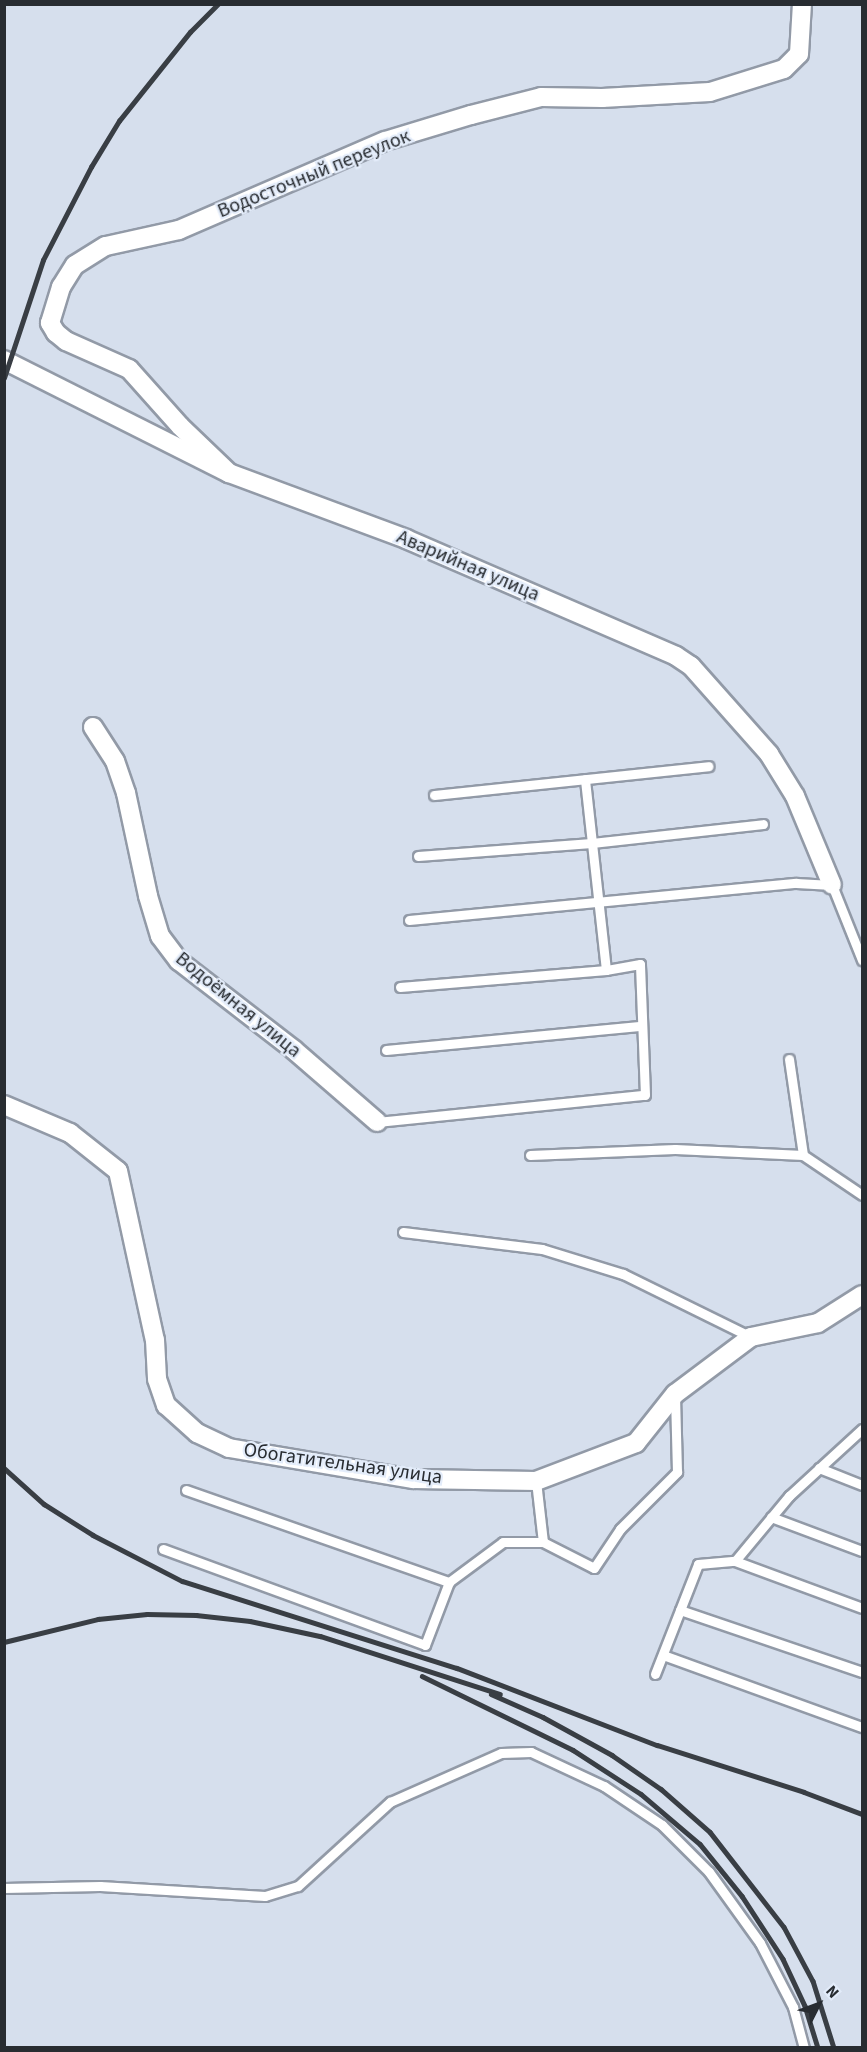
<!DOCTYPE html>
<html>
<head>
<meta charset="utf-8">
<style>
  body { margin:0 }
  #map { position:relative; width:867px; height:2052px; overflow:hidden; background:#d6dfed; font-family:"Source Sans 3",sans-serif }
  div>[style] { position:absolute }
  .roads { filter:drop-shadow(2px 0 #929aa7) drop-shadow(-2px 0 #929aa7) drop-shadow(0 2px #929aa7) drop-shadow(0 -2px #929aa7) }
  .service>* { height:9px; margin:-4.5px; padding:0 4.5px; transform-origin:4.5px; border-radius:4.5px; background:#fff }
  .minor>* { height:18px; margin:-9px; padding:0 9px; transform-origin:9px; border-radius:9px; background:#fff }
  .rail>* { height:4.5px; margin:-2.25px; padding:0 2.25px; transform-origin:2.25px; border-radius:2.25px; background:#393e44 }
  span { translate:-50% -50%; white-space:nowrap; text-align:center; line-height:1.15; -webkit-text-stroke:4.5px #e3ecfa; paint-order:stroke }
  .street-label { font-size:20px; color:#282c31 }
  .frame { position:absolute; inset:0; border:6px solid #282c31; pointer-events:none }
  .north { position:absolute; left:789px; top:1974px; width:60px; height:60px; -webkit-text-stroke:4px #e3ecfa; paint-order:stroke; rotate:48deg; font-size:16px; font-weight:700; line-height:24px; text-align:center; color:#282c31 }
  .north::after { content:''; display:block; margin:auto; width:21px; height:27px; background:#282c31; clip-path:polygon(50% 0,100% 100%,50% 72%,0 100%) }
</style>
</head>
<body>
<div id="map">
  <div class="roads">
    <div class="service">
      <div style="left:434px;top:795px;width:276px;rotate:-6deg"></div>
      <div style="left:418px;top:856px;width:174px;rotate:-4.3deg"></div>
      <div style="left:592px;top:843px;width:172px;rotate:-6.3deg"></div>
      <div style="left:409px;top:920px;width:389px;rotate:-5.5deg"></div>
      <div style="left:796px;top:883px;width:36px;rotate:3deg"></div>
      <div style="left:832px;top:885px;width:81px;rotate:68.2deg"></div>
      <div style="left:400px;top:987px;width:207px;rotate:-4.7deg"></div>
      <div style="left:386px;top:1050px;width:257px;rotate:-5.4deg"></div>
      <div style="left:789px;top:1059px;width:97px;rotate:81.7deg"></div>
      <div style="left:377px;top:1122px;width:269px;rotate:-5.8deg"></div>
      <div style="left:645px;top:1095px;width:131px;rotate:-92.2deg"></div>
      <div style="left:640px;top:964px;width:35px;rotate:170deg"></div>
      <div style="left:606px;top:970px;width:192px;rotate:-96.3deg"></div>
      <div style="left:530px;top:1155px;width:145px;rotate:-2.4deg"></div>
      <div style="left:675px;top:1149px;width:128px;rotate:2.7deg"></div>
      <div style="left:803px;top:1155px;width:71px;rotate:34.1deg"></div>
      <div style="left:403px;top:1232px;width:140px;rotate:7deg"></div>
      <div style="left:542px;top:1249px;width:85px;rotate:17.2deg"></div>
      <div style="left:623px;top:1274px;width:143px;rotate:26.2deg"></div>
      <div style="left:819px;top:1468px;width:46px;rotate:21.6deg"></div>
      <div style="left:536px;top:1481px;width:61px;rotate:83.5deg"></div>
      <div style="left:186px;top:1490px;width:279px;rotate:19.3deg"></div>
      <div style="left:449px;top:1582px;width:67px;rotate:-36.5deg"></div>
      <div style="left:503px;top:1542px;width:40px"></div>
      <div style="left:543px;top:1542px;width:57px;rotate:27deg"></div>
      <div style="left:594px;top:1568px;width:47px;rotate:-56.3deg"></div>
      <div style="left:620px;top:1529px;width:81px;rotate:-45deg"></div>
      <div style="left:677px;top:1472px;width:76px;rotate:-91.5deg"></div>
      <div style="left:771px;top:1517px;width:97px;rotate:20.5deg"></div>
      <div style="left:163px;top:1549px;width:279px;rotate:20.1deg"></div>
      <div style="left:425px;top:1645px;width:67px;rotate:-69.1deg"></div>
      <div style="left:735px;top:1561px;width:135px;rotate:20.3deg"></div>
      <div style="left:680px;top:1610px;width:192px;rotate:18.8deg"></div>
      <div style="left:663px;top:1655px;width:212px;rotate:19.9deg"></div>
      <div style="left:655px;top:1674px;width:118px;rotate:-68.6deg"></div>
      <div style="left:698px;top:1564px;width:37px;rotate:-5deg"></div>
      <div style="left:735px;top:1561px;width:85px;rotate:-50.3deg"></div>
      <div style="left:789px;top:1496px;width:99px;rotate:-42.5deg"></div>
      <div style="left:4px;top:1888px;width:96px;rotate:-1.2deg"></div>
      <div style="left:100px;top:1886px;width:165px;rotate:3.5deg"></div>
      <div style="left:265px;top:1896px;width:34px;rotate:-17deg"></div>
      <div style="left:298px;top:1886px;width:125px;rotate:-42.4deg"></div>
      <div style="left:390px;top:1802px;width:121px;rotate:-23.8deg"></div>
      <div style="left:501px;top:1753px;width:30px;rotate:-2deg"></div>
      <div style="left:531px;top:1752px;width:81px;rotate:25deg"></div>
      <div style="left:604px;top:1786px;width:70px;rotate:33.9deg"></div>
      <div style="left:662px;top:1825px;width:66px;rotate:45deg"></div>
      <div style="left:709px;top:1872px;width:87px;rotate:54.3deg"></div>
      <div style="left:760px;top:1943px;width:72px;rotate:62.7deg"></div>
      <div style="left:793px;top:2007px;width:42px;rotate:75deg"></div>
    </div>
    <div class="minor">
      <div style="left:4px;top:360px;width:252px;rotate:26.7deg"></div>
      <div style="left:229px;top:473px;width:189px;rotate:20.4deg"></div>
      <div style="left:406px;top:539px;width:294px;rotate:23.4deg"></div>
      <div style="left:676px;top:656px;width:18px;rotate:34deg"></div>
      <div style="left:691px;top:666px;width:118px;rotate:48.4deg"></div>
      <div style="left:769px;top:754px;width:49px;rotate:58.2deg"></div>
      <div style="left:795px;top:796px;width:96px;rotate:67.4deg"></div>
      <div style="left:229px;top:473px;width:68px;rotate:-136.2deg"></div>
      <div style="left:180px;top:426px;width:76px;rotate:-131.8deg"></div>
      <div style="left:129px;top:369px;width:69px;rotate:-156deg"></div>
      <div style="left:66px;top:341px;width:13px;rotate:-141deg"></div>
      <div style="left:56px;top:333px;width:12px;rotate:-121deg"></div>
      <div style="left:50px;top:323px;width:38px;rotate:-73deg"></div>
      <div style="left:61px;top:287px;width:26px;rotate:-58deg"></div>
      <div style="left:75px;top:265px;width:36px;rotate:-32deg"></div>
      <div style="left:106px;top:246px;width:75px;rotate:-12.4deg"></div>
      <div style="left:179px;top:230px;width:224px;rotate:-23.4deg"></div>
      <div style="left:385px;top:141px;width:90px;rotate:-16.8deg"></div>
      <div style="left:471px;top:115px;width:72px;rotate:-14.4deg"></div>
      <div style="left:541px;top:97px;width:61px;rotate:0.9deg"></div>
      <div style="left:602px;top:98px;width:108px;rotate:-3.2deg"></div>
      <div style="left:710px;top:92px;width:77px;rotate:-17.3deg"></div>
      <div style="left:784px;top:69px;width:21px;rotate:-45deg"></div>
      <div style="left:799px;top:54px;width:50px;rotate:-86.6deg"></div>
      <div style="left:93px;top:727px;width:40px;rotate:57.1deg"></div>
      <div style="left:115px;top:761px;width:34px;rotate:71deg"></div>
      <div style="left:126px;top:793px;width:105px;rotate:77.9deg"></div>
      <div style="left:148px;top:896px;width:42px;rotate:73.3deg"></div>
      <div style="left:160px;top:936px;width:31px;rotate:53deg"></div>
      <div style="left:179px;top:961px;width:145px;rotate:37.7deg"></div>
      <div style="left:294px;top:1050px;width:110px;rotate:40.9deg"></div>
      <div style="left:4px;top:1105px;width:72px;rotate:23deg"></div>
      <div style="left:70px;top:1133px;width:61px;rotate:38.4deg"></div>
      <div style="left:118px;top:1171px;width:173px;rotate:77.7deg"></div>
      <div style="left:155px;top:1340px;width:39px;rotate:87deg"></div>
      <div style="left:157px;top:1379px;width:28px;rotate:71deg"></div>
      <div style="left:166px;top:1405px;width:42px;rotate:42.1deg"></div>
      <div style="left:197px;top:1433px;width:35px;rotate:25deg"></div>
      <div style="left:229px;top:1448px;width:187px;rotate:9.6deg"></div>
      <div style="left:413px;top:1479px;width:123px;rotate:0.9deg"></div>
      <div style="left:536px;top:1481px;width:107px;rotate:-20.8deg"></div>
      <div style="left:636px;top:1443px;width:63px;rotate:-51.5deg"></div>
      <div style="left:675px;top:1394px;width:95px;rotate:-36.9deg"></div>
      <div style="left:751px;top:1337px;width:68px;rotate:-11.8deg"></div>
      <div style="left:818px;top:1323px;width:52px;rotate:-32.5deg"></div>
    </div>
  </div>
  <div class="rail">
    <div style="left:4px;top:378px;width:124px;rotate:-71.7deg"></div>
    <div style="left:43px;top:260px;width:105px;rotate:-62.7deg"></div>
    <div style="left:91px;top:167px;width:54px;rotate:-58.7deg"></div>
    <div style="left:119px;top:121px;width:114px;rotate:-51.4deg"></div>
    <div style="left:190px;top:32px;width:40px;rotate:-45deg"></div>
    <div style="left:4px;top:1468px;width:54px;rotate:42deg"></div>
    <div style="left:44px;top:1504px;width:58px;rotate:32.3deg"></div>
    <div style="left:93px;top:1535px;width:100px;rotate:27.3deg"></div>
    <div style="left:182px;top:1581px;width:288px;rotate:17.6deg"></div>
    <div style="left:457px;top:1668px;width:214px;rotate:21.1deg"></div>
    <div style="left:657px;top:1745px;width:154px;rotate:17.7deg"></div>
    <div style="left:804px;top:1792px;width:62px;rotate:20.8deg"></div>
    <div style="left:4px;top:1642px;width:97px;rotate:-13.7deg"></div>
    <div style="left:98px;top:1619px;width:49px;rotate:-5.8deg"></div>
    <div style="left:147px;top:1614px;width:49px;rotate:1.2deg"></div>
    <div style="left:196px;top:1615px;width:54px;rotate:6.3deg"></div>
    <div style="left:250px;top:1621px;width:72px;rotate:12.1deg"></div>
    <div style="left:320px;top:1636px;width:189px;rotate:17.9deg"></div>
    <div style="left:422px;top:1676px;width:168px;rotate:26.1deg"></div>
    <div style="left:573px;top:1750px;width:81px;rotate:32.9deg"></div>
    <div style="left:641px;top:1794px;width:77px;rotate:40.3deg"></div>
    <div style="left:700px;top:1844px;width:67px;rotate:51.1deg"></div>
    <div style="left:742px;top:1896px;width:75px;rotate:56.9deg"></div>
    <div style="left:783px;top:1959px;width:52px;rotate:64.9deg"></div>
    <div style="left:805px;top:2006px;width:44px;rotate:72.8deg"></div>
    <div style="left:491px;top:1694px;width:57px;rotate:23.9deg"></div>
    <div style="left:543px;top:1717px;width:79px;rotate:28.8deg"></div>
    <div style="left:612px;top:1755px;width:60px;rotate:34.8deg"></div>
    <div style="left:661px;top:1789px;width:65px;rotate:41.3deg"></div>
    <div style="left:710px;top:1832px;width:120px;rotate:52.1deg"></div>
    <div style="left:784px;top:1927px;width:61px;rotate:61.8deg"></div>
    <div style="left:813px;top:1981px;width:70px;rotate:72.6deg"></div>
  </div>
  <div class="street-label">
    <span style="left:314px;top:174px;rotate:-22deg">Водосточный переулок</span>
    <span style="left:468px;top:566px;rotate:23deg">Аварийная улица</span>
    <span style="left:238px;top:1005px;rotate:39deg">Водоёмная улица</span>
    <span style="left:343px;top:1464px;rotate:8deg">Обогатительная улица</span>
  </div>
  <div class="frame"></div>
  <div class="north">N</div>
</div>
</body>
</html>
